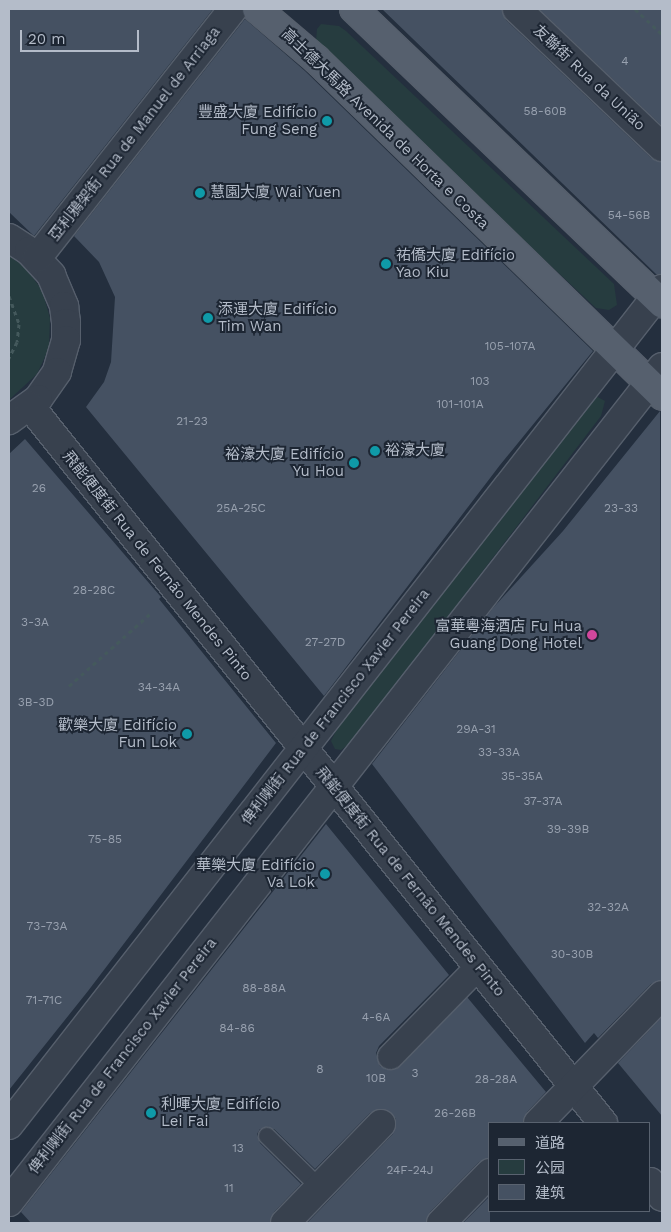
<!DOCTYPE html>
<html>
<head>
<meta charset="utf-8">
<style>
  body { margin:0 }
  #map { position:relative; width:671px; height:1232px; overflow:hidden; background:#242f3e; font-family:"Work Sans","Noto Sans SC",sans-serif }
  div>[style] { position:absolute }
  .green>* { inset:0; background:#263c3f }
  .building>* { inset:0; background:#455162 }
  .path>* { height:3px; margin-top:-1.5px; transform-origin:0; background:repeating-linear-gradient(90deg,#44595c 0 4px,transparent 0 8px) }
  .roads { filter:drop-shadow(1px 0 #565f6c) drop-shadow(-1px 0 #565f6c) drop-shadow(0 1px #565f6c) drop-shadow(0 -1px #565f6c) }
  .service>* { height:16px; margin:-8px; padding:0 8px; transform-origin:8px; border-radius:8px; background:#38414e }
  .pedestrian>* { height:25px; margin:-12.5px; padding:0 12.5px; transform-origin:12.5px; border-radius:12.5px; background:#38414e }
  .minor>* { height:28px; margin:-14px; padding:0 14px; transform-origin:14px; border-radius:14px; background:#38414e }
  .tertiary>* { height:28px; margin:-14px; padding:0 14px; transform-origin:14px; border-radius:14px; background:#38414e }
  .primary>* { height:28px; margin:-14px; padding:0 14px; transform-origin:14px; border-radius:14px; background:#56606e }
  .dots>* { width:14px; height:14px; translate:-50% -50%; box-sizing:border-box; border:2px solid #1d2633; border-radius:50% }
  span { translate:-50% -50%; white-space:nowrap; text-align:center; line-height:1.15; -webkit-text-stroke:4px #1d2633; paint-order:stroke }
  .number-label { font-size:12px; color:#98a1af }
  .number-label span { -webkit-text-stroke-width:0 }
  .street-label { font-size:15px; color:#b4bcc9 }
  .poi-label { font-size:15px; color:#b4bcc9 }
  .right { translate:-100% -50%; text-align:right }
  .left { translate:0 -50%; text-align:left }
  .frame { position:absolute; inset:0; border:10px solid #b4bcc9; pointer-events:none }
  .legend { position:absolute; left:488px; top:1122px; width:162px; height:90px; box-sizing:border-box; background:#1d2633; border:1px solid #59626f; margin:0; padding:6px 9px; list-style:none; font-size:15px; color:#b4bcc9 }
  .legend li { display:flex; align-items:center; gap:10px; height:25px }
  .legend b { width:25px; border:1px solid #59626f }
  .scale { position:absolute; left:20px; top:30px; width:119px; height:22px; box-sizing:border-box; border:2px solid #b4bcc9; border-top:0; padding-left:6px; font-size:15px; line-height:18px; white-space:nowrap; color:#b4bcc9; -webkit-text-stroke:4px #1d2633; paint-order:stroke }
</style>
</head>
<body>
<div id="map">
  <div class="green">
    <div style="clip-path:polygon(321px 24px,339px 26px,346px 31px,614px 284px,617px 305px,609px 310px,596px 308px,324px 54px,316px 41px,317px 29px)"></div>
    <div style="clip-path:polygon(9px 256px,24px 266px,42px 290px,50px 318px,49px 348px,37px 374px,9px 400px)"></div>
    <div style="clip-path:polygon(594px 395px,605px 401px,601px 416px,353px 741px,341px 750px,335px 749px,331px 741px,337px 729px,580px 409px)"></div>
  </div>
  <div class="building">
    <div style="clip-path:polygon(9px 9px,213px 9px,34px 236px,9px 212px)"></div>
    <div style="clip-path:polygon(382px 9px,502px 9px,506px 20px,651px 158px,662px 162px,662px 274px,656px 274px)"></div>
    <div style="clip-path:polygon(539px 9px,662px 9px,662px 126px)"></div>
    <div style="clip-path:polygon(245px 19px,305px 71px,593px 351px,500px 465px,324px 696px,86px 407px,104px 382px,111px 362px,115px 297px,99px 262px,74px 236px)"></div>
    <div style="clip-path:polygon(660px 411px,662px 980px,651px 984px,598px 1038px,594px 1033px,585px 1043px,372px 764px,493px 608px,563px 531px)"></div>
    <div style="clip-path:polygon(25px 439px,161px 597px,159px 599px,276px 743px,88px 991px,9px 1090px,9px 454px)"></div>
    <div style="clip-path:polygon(326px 824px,449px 975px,379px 1046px,376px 1053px,380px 1066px,387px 1070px,400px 1066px,467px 997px,546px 1092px,527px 1112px,523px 1123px,490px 1123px,490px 1158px,479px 1162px,430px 1212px,426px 1223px,307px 1223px,393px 1134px,396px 1119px,384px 1109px,370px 1113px,315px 1169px,274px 1129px,260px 1129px,257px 1134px,260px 1143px,301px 1184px,274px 1212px,270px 1223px,31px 1223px,21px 1212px)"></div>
    <div style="clip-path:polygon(662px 1017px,662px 1116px,618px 1063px)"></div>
    <div style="clip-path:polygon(490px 1196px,490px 1223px,463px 1223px)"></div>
  </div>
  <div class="path">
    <div style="left:635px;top:9px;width:37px;rotate:43deg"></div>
    <div style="left:9px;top:296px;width:30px;rotate:70deg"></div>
    <div style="left:19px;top:324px;width:18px;rotate:96deg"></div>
    <div style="left:17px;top:342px;width:18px;rotate:117deg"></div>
    <div style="left:69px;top:686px;width:110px;rotate:-41.7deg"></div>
  </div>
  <div class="roads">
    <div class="service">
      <div style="left:267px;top:1136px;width:74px;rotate:44.5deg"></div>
    </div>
    <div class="pedestrian">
      <div style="left:390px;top:1056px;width:126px;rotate:-45.6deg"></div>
    </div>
    <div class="minor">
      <div style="left:517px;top:9px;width:200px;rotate:43.6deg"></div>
      <div style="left:9px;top:238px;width:24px;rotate:33deg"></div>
      <div style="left:29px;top:251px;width:33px;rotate:47deg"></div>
      <div style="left:51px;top:275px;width:34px;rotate:67deg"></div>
      <div style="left:64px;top:306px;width:17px;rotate:83deg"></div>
      <div style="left:66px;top:323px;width:17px;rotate:90deg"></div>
      <div style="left:66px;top:340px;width:33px;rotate:106deg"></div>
      <div style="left:57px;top:372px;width:33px;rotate:125deg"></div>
      <div style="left:38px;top:399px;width:36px;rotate:144deg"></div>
      <div style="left:37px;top:258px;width:317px;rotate:-51.8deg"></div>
      <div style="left:30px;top:406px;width:918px;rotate:51.37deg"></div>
      <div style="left:538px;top:1123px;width:178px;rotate:-45.9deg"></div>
      <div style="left:650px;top:1182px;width:19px;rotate:51deg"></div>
      <div style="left:285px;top:1223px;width:138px;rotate:-45.9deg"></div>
      <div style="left:441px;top:1223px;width:70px;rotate:-45.6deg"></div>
    </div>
    <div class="tertiary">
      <div style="left:9px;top:1125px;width:1061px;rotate:-52.01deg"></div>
      <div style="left:9px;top:1202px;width:1060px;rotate:-51.97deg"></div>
    </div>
    <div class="primary">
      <div style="left:257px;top:9px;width:77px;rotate:40.3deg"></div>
      <div style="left:316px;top:59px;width:483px;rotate:44.2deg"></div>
      <div style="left:354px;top:9px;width:426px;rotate:43.7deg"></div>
    </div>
  </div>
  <div class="dots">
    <div style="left:327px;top:121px;background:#0f9aa8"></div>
    <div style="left:200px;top:193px;background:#0f9aa8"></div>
    <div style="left:386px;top:264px;background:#0f9aa8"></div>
    <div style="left:208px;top:318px;background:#0f9aa8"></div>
    <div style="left:375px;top:451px;background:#0f9aa8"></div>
    <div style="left:354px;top:463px;background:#0f9aa8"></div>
    <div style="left:592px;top:635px;background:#d1479c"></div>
    <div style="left:187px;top:734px;background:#0f9aa8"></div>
    <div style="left:325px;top:874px;background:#0f9aa8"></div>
    <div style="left:151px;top:1113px;background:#0f9aa8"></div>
  </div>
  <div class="number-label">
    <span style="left:625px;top:62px">4</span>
    <span style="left:545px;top:112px">58-60B</span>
    <span style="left:629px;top:216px">54-56B</span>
    <span style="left:510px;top:347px">105-107A</span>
    <span style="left:480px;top:382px">103</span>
    <span style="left:460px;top:405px">101-101A</span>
    <span style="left:192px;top:422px">21-23</span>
    <span style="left:39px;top:489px">26</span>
    <span style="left:241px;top:509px">25A-25C</span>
    <span style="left:621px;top:509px">23-33</span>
    <span style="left:94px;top:591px">28-28C</span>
    <span style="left:35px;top:623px">3-3A</span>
    <span style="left:325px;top:643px">27-27D</span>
    <span style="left:159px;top:688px">34-34A</span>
    <span style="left:36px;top:703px">3B-3D</span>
    <span style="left:476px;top:730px">29A-31</span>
    <span style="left:499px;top:753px">33-33A</span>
    <span style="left:522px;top:777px">35-35A</span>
    <span style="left:543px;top:802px">37-37A</span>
    <span style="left:568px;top:830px">39-39B</span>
    <span style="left:105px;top:840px">75-85</span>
    <span style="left:608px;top:908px">32-32A</span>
    <span style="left:47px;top:927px">73-73A</span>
    <span style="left:572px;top:955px">30-30B</span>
    <span style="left:264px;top:989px">88-88A</span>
    <span style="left:44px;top:1001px">71-71C</span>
    <span style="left:376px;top:1018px">4-6A</span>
    <span style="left:237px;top:1029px">84-86</span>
    <span style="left:320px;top:1070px">8</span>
    <span style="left:415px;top:1074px">3</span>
    <span style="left:376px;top:1079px">10B</span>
    <span style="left:496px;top:1080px">28-28A</span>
    <span style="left:455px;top:1114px">26-26B</span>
    <span style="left:238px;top:1149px">13</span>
    <span style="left:410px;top:1171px">24F-24J</span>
    <span style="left:229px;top:1189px">11</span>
  </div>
  <div class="street-label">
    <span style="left:589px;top:78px;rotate:43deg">友聯街 Rua da União</span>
    <span style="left:385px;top:129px;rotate:44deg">高士德大馬路 Avenida de Horta e Costa</span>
    <span style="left:135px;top:134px;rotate:-52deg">亞利鴉架街 Rua de Manuel de Arriaga</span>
    <span style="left:157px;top:566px;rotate:51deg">飛能便度街 Rua de Fernão Mendes Pinto</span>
    <span style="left:336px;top:707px;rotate:-52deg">俾利喇街 Rua de Francisco Xavier Pereira</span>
    <span style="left:410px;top:882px;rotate:51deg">飛能便度街 Rua de Fernão Mendes Pinto</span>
    <span style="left:123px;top:1056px;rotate:-52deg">俾利喇街 Rua de Francisco Xavier Pereira</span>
  </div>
  <div class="poi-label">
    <span class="right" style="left:317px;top:121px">豐盛大廈 Edifício<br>Fung Seng</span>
    <span class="left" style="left:210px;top:193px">慧園大廈 Wai Yuen</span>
    <span class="left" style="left:396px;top:264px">祐僑大廈 Edifício<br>Yao Kiu</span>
    <span class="left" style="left:218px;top:318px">添運大廈 Edifício<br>Tim Wan</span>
    <span class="left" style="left:385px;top:451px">裕濠大廈</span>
    <span class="right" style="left:344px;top:463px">裕濠大廈 Edifício<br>Yu Hou</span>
    <span class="right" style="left:582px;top:635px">富華粵海酒店 Fu Hua<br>Guang Dong Hotel</span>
    <span class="right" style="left:177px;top:734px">歡樂大廈 Edifício<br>Fun Lok</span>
    <span class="right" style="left:315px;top:874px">華樂大廈 Edifício<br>Va Lok</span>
    <span class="left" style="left:161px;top:1113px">利暉大廈 Edifício<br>Lei Fai</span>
  </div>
  <div class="frame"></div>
  <ul class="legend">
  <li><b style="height:6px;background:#56606e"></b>道路</li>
  <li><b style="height:14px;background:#263c3f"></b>公园</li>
  <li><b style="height:14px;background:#455162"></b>建筑</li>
  </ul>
  <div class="scale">20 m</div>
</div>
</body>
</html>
